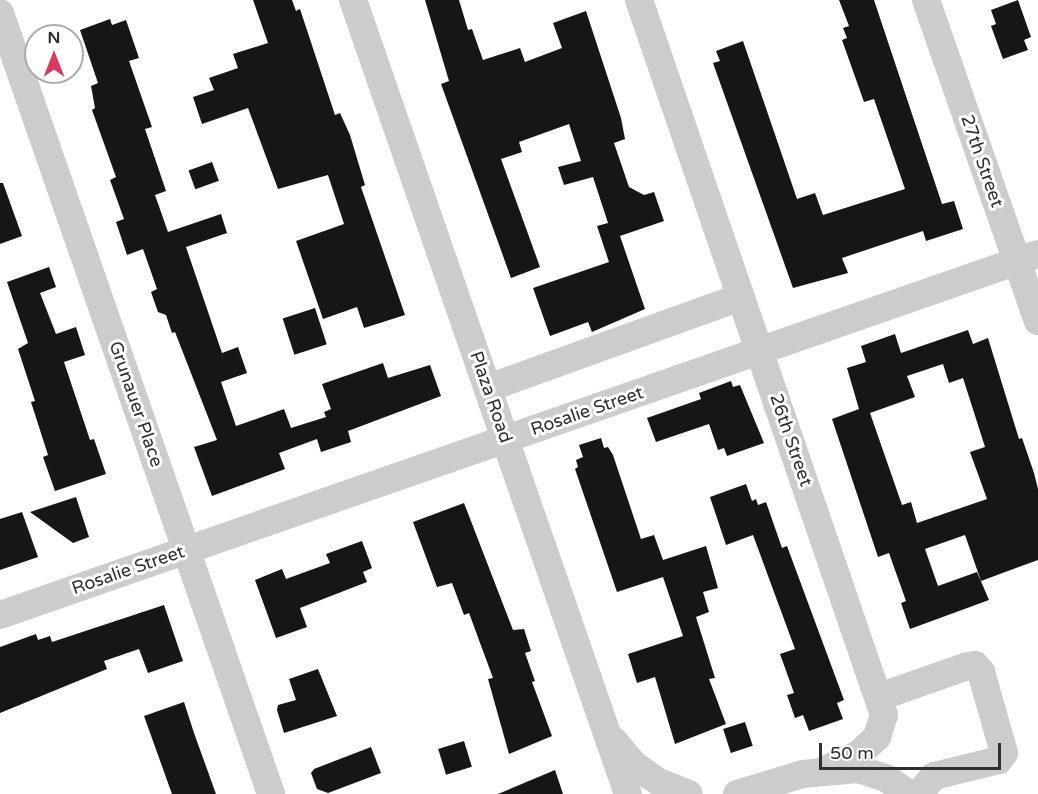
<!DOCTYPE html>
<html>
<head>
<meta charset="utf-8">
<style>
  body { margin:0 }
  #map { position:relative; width:1038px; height:794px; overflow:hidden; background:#fff; font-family:"Varela Round",sans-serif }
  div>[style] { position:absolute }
  .building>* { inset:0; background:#161616; transform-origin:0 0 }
  .minor>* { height:28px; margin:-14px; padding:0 14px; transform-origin:14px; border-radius:14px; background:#ccc }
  span { translate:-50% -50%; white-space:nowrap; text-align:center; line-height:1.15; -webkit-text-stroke:6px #fff; paint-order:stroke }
  .street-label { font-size:18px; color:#2f2f2f }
  .north { position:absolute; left:24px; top:24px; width:60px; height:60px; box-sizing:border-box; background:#fff; border:2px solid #acacac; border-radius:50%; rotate:0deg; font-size:16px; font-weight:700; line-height:24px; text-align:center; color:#2f2f2f }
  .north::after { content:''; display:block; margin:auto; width:21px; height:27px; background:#df385d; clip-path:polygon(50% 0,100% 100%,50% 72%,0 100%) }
  .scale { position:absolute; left:819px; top:743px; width:182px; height:27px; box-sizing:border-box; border:3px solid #2f2f2f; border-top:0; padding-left:8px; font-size:18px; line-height:21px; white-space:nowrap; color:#2f2f2f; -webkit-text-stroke:4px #fff; paint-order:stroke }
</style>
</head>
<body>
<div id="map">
  <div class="building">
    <div style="clip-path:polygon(253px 0,292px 0,296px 11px,300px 9px,335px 115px,340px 113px,350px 135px,365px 185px,361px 187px,405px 315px,364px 328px,357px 307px,323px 319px,296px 241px,344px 224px,328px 175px,278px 189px,248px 108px,202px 124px,193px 97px,214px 90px,209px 78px,238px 68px,233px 54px,268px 43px)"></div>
    <div style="clip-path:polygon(425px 0,459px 0,468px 30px,472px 29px,483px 60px,520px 48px,525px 62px,562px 48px,553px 23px,586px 11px,621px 118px,625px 139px,614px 143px,629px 187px,644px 195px,654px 192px,664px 221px,620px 236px,645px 309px,592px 332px,588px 322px,550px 336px,533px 288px,609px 262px,597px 226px,608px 223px,593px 177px,564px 185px,558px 167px,581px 161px,569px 124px,519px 142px,522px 152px,501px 159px,540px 267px,511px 278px,441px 84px,449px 81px)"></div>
    <div style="clip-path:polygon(839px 0,874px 0,942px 204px,954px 201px,963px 229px,926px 241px,923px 231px,842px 258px,848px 273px,793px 288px,713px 63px,720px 61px,716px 51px,743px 41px,797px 199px,815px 193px,823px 215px,905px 189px,874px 99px,864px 102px,842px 40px,847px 38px,843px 28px,849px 26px)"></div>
    <div style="clip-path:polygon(1018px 0,1031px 37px,1024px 40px,1028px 50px,1003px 59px,991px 26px,996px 24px,991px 10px)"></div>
    <div style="clip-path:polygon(110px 19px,112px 25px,126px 20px,139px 58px,129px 61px,152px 127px,145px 129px,166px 191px,155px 195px,168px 232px,221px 214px,227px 233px,186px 247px,222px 353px,238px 347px,247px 373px,221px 382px,236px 426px,284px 409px,291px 428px,326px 417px,324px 412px,331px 409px,322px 384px,383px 363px,388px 378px,430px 365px,441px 396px,348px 431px,351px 442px,321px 452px,317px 439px,279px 453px,285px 469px,212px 496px,194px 447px,217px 440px,175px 332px,172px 333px,166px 315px,158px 312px,151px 292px,157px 289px,143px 249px,127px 255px,116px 222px,124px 219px,110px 180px,116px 177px,92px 110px,95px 108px,91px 86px,98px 83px,80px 30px)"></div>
    <div style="left:212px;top:162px;width:20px;height:25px;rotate:70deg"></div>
    <div style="clip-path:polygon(0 183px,3px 183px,22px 236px,0 244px)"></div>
    <div style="clip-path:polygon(49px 267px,56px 287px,40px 293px,56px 334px,76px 327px,85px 355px,64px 362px,90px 440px,94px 439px,106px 474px,55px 491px,43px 457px,48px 455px,31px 402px,35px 401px,18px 349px,28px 343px,7px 282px)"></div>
    <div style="left:315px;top:308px;width:38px;height:34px;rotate:72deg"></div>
    <div style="clip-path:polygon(evenodd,968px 330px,973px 344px,988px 338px,1019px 439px,1022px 438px,1034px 473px,1038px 489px,1038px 560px,981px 581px,965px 535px,925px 549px,938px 586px,977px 572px,989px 600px,910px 629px,901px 603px,906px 601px,889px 553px,878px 557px,832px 419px,859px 409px,847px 368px,866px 362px,861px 346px,895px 334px,901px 353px,968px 330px,943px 364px,949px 383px,963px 378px,985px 447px,970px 452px,987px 499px,917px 523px,911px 502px,902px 505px,870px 413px,915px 397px,907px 376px,943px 364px)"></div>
    <div style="clip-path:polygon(731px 381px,733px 387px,740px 385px,764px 443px,727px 456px,724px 448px,718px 450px,709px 424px,656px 442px,647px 418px,701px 399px,699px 393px)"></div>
    <div style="clip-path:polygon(601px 438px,604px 448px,608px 447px,613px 455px,641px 539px,654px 535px,663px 560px,706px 546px,718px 588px,703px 592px,709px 612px,696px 617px,715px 678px,709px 679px,726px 724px,675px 744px,655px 677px,637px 683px,628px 654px,683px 636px,663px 577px,617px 592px,575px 469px,578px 467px,576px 460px,583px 457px,579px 445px)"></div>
    <div style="clip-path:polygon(746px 484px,752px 501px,756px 499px,758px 505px,766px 502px,782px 548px,787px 546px,844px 700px,837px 703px,843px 719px,809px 731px,803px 715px,795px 718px,787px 695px,794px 693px,780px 654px,795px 649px,753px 535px,726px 545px,710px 497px)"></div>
    <div style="clip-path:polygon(76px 497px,89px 537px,73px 543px,30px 512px)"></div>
    <div style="clip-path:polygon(464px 503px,513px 630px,524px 629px,531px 651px,525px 653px,535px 681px,532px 682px,552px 736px,509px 754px,488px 679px,493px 678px,469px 613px,464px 615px,452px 583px,437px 587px,413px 522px)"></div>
    <div style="clip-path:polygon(22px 512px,38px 557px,0 570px,0 519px)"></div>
    <div style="clip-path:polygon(362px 541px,372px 568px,363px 572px,367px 582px,300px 608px,307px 627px,276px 638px,255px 580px,282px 569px,286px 579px,330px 563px,326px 554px)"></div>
    <div style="clip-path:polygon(164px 605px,183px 661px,148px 673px,139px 649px,104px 661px,107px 669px,0 713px,0 647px,36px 634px,38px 640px,50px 636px,52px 642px)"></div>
    <div style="clip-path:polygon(318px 669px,337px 716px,284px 733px,277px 710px,278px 705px,296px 700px,289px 679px)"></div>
    <div style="clip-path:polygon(184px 702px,194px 733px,216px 794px,172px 794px,144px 716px)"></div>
    <div style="left:745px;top:722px;width:25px;height:23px;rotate:72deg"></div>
    <div style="left:464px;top:741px;width:27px;height:27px;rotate:73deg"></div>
    <div style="clip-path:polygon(371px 747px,381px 773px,328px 793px,317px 789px,311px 773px,314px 769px)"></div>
    <div style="clip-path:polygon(555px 770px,563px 794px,498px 794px)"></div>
  </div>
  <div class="minor">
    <div style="left:353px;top:0;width:840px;rotate:70.9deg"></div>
    <div style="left:639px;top:0;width:756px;rotate:71.09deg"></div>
    <div style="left:884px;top:715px;width:23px;rotate:108deg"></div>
    <div style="left:877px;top:737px;width:25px;rotate:137deg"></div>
    <div style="left:859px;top:754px;width:38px;rotate:155deg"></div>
    <div style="left:926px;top:0;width:340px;rotate:70.8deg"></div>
    <div style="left:0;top:13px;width:827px;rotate:70.86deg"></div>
    <div style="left:488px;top:388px;width:269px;rotate:-19.8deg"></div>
    <div style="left:0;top:615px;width:1099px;rotate:-19.18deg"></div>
    <div style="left:879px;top:697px;width:94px;rotate:-19.2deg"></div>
    <div style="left:968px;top:666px;width:7px;rotate:-8deg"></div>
    <div style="left:975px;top:665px;width:9px;rotate:49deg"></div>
    <div style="left:981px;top:672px;width:84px;rotate:74.1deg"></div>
    <div style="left:1004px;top:753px;width:9px;rotate:126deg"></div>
    <div style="left:999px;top:760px;width:67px;rotate:166.2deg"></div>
    <div style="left:934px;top:776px;width:23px;rotate:130deg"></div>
    <div style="left:614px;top:741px;width:30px;rotate:50deg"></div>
    <div style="left:633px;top:764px;width:32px;rotate:35deg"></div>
    <div style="left:659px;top:782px;width:32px;rotate:22deg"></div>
    <div style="left:737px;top:794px;width:69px;rotate:-16.9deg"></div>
    <div style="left:803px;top:774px;width:55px;rotate:-5.2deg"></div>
    <div style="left:858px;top:769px;width:29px;rotate:18deg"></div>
    <div style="left:886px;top:778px;width:28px;rotate:35deg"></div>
  </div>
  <div class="street-label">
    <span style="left:982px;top:161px;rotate:71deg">27th Street</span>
    <span style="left:491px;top:397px;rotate:71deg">Plaza Road</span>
    <span style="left:136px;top:404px;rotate:71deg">Grunauer Place</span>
    <span style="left:587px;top:411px;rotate:-19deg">Rosalie Street</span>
    <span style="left:791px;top:440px;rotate:71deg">26th Street</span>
    <span style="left:128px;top:570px;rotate:-19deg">Rosalie Street</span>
  </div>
  <div class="north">N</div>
  <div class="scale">50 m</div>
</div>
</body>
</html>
